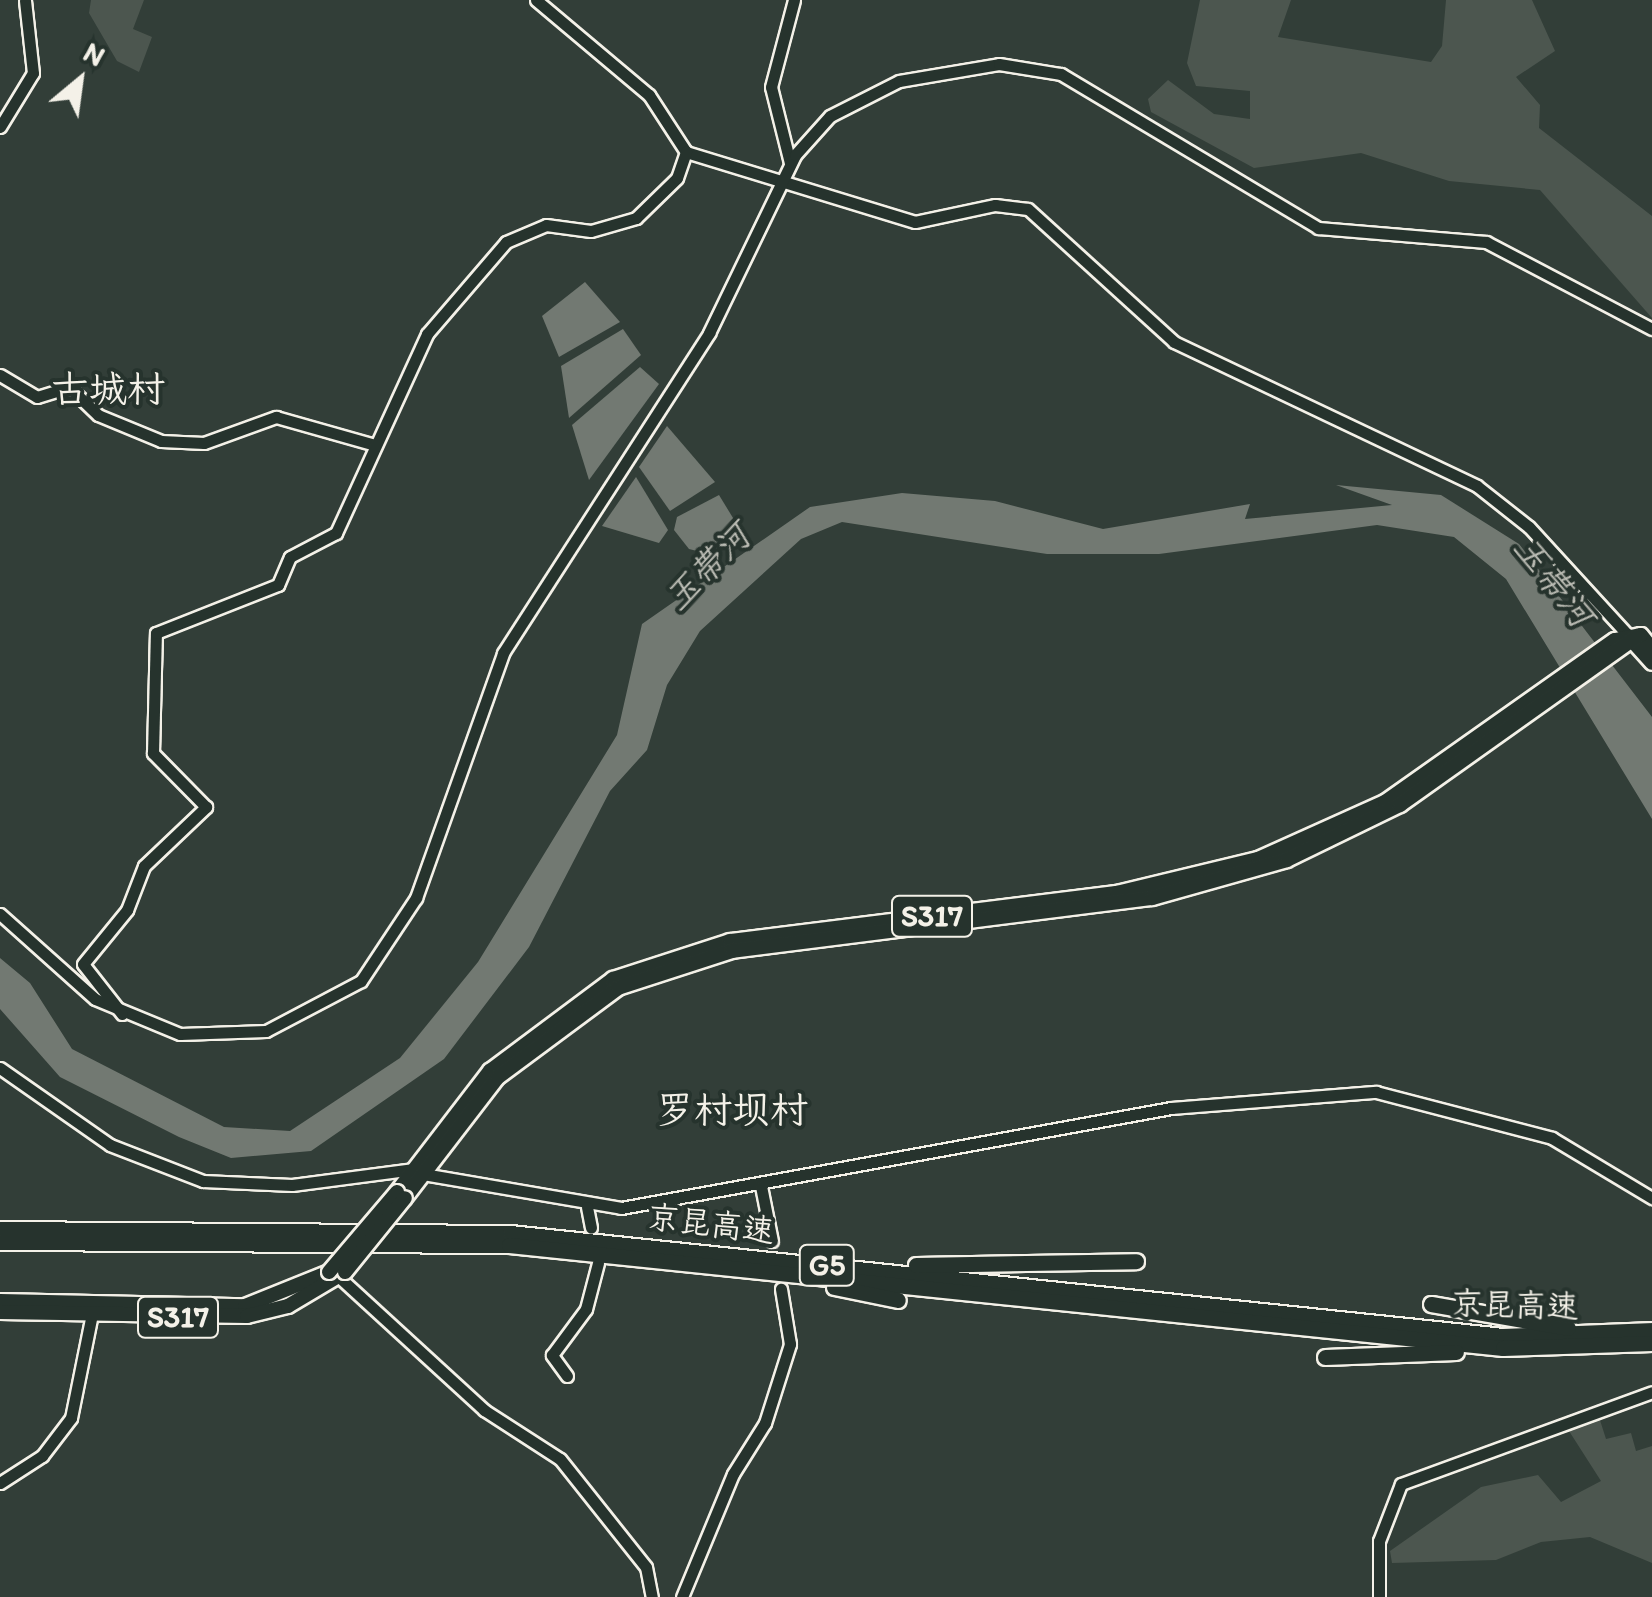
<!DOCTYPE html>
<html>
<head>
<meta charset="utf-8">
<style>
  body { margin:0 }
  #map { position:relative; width:1652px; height:1597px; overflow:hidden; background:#323e38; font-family:Itim,"LXGW WenKai TC",sans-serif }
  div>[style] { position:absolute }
  .green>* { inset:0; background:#4c564f }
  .water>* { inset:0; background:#727972 }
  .roads { filter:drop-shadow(2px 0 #f4f1e8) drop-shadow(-2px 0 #f4f1e8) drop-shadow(0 2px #f4f1e8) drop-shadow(0 -2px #f4f1e8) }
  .minor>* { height:11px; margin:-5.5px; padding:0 5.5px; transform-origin:5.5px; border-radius:5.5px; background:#26332d }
  .major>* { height:14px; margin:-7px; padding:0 7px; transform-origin:7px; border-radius:7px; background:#26332d }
  .highway>* { height:15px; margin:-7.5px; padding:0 7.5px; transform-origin:7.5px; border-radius:7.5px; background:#26332d }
  .bridges { filter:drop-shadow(2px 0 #f4f1e8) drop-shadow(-2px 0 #f4f1e8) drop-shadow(0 2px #f4f1e8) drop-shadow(0 -2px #f4f1e8) }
  .major-bridge>* { height:14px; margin:-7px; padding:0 7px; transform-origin:7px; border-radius:7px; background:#26332d }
  span { translate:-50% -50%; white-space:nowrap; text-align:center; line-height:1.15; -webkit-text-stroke:8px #26332d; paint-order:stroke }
  .shield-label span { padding:2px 8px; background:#26332d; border:2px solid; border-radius:8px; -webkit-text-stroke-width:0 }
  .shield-label { font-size:30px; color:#f4f1e8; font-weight:700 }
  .street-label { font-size:32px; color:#f4f1e8 }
  .water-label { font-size:35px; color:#babbb3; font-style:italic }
  .quarter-label { font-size:38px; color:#f4f1e8 }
  .north { position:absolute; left:30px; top:30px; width:100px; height:100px; -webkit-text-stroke:8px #26332d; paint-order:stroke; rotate:29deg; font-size:28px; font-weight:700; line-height:40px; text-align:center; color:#f4f1e8 }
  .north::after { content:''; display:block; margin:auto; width:35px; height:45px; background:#f4f1e8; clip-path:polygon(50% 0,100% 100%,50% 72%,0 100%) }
</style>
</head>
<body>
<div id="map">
  <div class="green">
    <div style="clip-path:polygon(91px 0,144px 0,133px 29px,152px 37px,139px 72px,117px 61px,89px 13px)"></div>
    <div style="clip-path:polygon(1200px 0,1291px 0,1278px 37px,1431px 62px,1442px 46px,1446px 0,1532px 0,1555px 51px,1516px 77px,1540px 105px,1539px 128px,1652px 216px,1652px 318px,1540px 190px,1449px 181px,1361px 153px,1254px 168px,1151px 112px,1148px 99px,1168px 80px,1214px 114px,1250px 119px,1250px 91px,1196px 86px,1187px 63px)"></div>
    <div style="clip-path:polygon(1599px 1417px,1606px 1439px,1631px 1433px,1636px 1451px,1652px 1446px,1652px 1563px,1590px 1537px,1541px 1542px,1496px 1560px,1392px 1563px,1390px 1551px,1481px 1487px,1538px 1475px,1561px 1502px,1601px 1481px,1569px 1431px)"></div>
  </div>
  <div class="water">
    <div style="clip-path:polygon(585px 282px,620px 322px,559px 357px,542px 316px)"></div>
    <div style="clip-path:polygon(623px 329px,641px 355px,569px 418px,561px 366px)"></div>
    <div style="clip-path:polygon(640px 367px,659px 384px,589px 480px,572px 425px)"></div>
    <div style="clip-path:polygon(667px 426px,715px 482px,670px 511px,639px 467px)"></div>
    <div style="clip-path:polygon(636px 477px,668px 530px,659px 543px,602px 526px)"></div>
    <div style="clip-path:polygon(1336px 485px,1441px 495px,1519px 544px,1652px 717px,1652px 819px,1506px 579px,1454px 537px,1377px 525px,1159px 554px,1047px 554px,842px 522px,801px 539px,700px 631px,667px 685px,647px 750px,610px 791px,529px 947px,444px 1059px,311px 1151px,231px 1158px,179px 1137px,60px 1077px,0 1009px,0 958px,30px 983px,72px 1049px,224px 1127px,290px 1131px,400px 1058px,478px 962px,617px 735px,642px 624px,810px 507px,902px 493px,995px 501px,1103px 529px,1250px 504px,1245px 519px,1392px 505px)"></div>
    <div style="clip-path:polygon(719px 495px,744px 536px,709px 554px,689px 549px,674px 530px,677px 517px)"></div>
  </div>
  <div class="roads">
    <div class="minor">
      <div style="left:536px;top:0;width:148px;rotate:40.1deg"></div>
      <div style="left:649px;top:95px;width:68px;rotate:57deg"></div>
      <div style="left:686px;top:152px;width:239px;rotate:17deg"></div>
      <div style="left:915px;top:222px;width:82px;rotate:-12deg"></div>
      <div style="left:995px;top:205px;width:33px;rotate:7deg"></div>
      <div style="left:1028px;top:209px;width:197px;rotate:42.3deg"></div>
      <div style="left:1174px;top:342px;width:335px;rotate:25.4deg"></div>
      <div style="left:1477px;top:486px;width:66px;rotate:38.3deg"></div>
      <div style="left:1529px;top:527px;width:147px;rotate:47.5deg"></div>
      <div style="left:0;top:127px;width:63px;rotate:-58.6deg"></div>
      <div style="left:33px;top:73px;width:73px;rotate:-96.3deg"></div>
      <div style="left:790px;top:163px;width:78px;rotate:-104deg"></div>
      <div style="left:771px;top:87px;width:90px;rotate:-75.2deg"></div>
      <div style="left:0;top:375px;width:43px;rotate:30.7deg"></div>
      <div style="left:37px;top:397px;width:34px;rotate:-17deg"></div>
      <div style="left:69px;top:387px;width:40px;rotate:44deg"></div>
      <div style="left:98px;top:415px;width:68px;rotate:22.4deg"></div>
      <div style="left:161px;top:441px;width:43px;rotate:2.7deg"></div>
      <div style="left:204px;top:443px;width:77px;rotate:-19.9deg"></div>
      <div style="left:276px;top:417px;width:103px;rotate:15.8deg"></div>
      <div style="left:0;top:914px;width:127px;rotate:41.8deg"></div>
      <div style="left:95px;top:999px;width:92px;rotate:22.4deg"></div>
      <div style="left:180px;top:1034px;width:86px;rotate:-2deg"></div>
      <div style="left:266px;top:1031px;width:107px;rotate:-27.8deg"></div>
      <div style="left:361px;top:981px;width:100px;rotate:-56.5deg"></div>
      <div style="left:416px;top:898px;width:260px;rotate:-70.4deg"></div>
      <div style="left:503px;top:653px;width:381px;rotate:-57.2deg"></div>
      <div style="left:709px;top:333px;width:198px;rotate:-64.2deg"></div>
      <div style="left:795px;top:155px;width:52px;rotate:-48.1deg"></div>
      <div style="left:830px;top:116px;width:77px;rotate:-26.9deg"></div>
      <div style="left:899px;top:81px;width:101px;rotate:-9.6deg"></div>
      <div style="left:999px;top:64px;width:63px;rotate:9.2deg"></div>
      <div style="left:1061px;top:74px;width:300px;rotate:30.9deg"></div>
      <div style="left:1318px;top:228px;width:169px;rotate:4.8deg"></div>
      <div style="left:1486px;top:242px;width:187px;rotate:27.7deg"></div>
      <div style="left:122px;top:1014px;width:63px;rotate:-128deg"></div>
      <div style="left:83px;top:964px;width:70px;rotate:-50.8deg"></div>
      <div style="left:127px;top:910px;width:47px;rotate:-68.9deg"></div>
      <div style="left:144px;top:866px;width:86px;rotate:-43.6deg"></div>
      <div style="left:206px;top:807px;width:76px;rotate:-134.5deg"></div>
      <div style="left:153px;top:753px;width:120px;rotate:-88.6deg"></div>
      <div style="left:156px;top:633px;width:131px;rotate:-21.5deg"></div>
      <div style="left:278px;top:585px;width:30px;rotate:-67deg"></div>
      <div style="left:290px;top:557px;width:52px;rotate:-27.6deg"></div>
      <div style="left:336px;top:533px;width:219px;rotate:-65.4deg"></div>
      <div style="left:427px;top:334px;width:121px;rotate:-49.3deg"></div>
      <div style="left:506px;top:242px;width:43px;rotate:-23deg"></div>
      <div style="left:546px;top:225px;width:45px;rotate:7.6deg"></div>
      <div style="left:591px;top:231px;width:47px;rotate:-16.1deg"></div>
      <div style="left:636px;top:218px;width:57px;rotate:-44.3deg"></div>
      <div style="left:677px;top:178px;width:28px;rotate:-71deg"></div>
      <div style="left:0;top:1068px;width:134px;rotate:35deg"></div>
      <div style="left:110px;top:1145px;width:100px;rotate:21.2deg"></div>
      <div style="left:203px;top:1181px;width:89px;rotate:2.6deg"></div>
      <div style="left:292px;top:1185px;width:123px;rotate:-7.5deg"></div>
      <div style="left:423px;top:1174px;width:201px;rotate:9.7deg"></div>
      <div style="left:621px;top:1208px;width:559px;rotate:-10.3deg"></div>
      <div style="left:1171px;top:1108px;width:206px;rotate:-4.5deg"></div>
      <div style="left:1376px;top:1092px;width:182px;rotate:14.6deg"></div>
      <div style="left:1552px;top:1138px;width:117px;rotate:31deg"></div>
      <div style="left:761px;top:1186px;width:56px;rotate:78.7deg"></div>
      <div style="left:587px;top:1207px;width:21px;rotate:79deg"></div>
      <div style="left:339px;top:1277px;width:197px;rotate:42.5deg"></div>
      <div style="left:484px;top:1410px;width:90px;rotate:32.8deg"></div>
      <div style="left:560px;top:1459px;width:138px;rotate:51.5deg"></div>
      <div style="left:646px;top:1567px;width:31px;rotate:79deg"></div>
      <div style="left:567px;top:1376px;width:26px;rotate:-126deg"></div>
      <div style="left:552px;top:1355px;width:57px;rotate:-53.5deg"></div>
      <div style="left:586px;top:1309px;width:48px;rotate:-75.4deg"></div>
      <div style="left:0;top:1483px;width:50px;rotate:-32.7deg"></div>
      <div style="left:42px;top:1456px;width:48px;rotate:-52.7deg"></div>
      <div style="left:71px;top:1418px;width:111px;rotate:-78.6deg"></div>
      <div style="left:682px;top:1597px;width:133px;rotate:-67.5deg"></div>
      <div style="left:733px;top:1474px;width:60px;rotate:-57.9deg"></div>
      <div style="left:765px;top:1423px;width:83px;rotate:-72.4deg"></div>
      <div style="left:790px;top:1344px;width:56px;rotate:-99.3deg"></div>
      <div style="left:1379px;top:1597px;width:56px;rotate:-90deg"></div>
      <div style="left:1379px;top:1541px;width:61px;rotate:-68.9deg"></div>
      <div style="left:1401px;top:1484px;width:267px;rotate:-20.1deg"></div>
    </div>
    <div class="major">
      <div style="left:1641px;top:635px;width:18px;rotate:52deg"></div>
      <div style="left:1628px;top:636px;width:36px;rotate:48deg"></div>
      <div style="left:397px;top:1192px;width:153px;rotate:-52.5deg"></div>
      <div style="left:490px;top:1071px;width:154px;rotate:-36.8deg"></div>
      <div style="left:613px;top:979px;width:123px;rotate:-18deg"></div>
      <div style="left:730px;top:941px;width:390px;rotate:-7.1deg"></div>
      <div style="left:1117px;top:893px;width:145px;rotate:-13.6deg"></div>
      <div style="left:1258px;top:859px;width:139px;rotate:-24.2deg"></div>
      <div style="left:1385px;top:802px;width:281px;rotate:-35.2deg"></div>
      <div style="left:1615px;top:640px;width:26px;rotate:-11deg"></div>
      <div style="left:405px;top:1198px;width:151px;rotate:-52.5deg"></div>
      <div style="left:497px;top:1078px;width:151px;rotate:-36.6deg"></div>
      <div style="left:618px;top:988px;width:120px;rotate:-18deg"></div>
      <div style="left:732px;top:951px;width:423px;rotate:-7.2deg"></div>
      <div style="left:1152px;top:898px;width:140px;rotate:-15.7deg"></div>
      <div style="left:1287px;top:860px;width:126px;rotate:-26deg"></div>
      <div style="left:1400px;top:805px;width:292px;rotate:-35.4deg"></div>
      <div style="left:0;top:1301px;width:245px;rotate:1.2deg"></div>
      <div style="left:245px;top:1306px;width:91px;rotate:-22deg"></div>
      <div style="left:0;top:1312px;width:247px;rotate:0.9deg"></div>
      <div style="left:247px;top:1316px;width:42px;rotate:-13.7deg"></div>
      <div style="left:288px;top:1306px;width:66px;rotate:-30.8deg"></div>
    </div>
    <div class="highway">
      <div style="left:0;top:1229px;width:510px;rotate:0.45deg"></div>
      <div style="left:510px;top:1233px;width:999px;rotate:5.92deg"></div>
      <div style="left:1504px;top:1336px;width:148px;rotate:-2.3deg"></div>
      <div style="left:0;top:1242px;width:509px;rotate:0.34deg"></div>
      <div style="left:509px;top:1245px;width:999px;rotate:5.92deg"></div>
      <div style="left:1503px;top:1348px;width:149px;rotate:-1.9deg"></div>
      <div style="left:916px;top:1265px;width:220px;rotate:-1deg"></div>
      <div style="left:834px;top:1287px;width:65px;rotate:11.5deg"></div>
      <div style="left:1431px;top:1304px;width:139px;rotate:9.9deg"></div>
      <div style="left:1325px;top:1357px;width:131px;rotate:-2.2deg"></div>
    </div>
  </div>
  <div class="bridges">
    <div class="major-bridge">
      <div style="left:329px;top:1272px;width:105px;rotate:-49.6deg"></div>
      <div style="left:345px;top:1272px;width:95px;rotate:-51deg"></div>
    </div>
  </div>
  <div class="shield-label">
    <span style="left:932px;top:916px">S317</span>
    <span style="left:827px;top:1265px">G5</span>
    <span style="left:178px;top:1317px">S317</span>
  </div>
  <div class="street-label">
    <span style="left:711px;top:1224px;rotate:7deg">京昆高速</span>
    <span style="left:1515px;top:1305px;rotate:2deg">京昆高速</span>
  </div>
  <div class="water-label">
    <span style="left:707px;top:567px;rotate:-45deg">玉带河</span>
    <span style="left:1554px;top:581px;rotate:52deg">玉带河</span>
  </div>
  <div class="quarter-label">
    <span style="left:108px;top:390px">古城村</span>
    <span style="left:732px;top:1111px">罗村坝村</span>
  </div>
  <div class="north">N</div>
</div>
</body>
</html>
